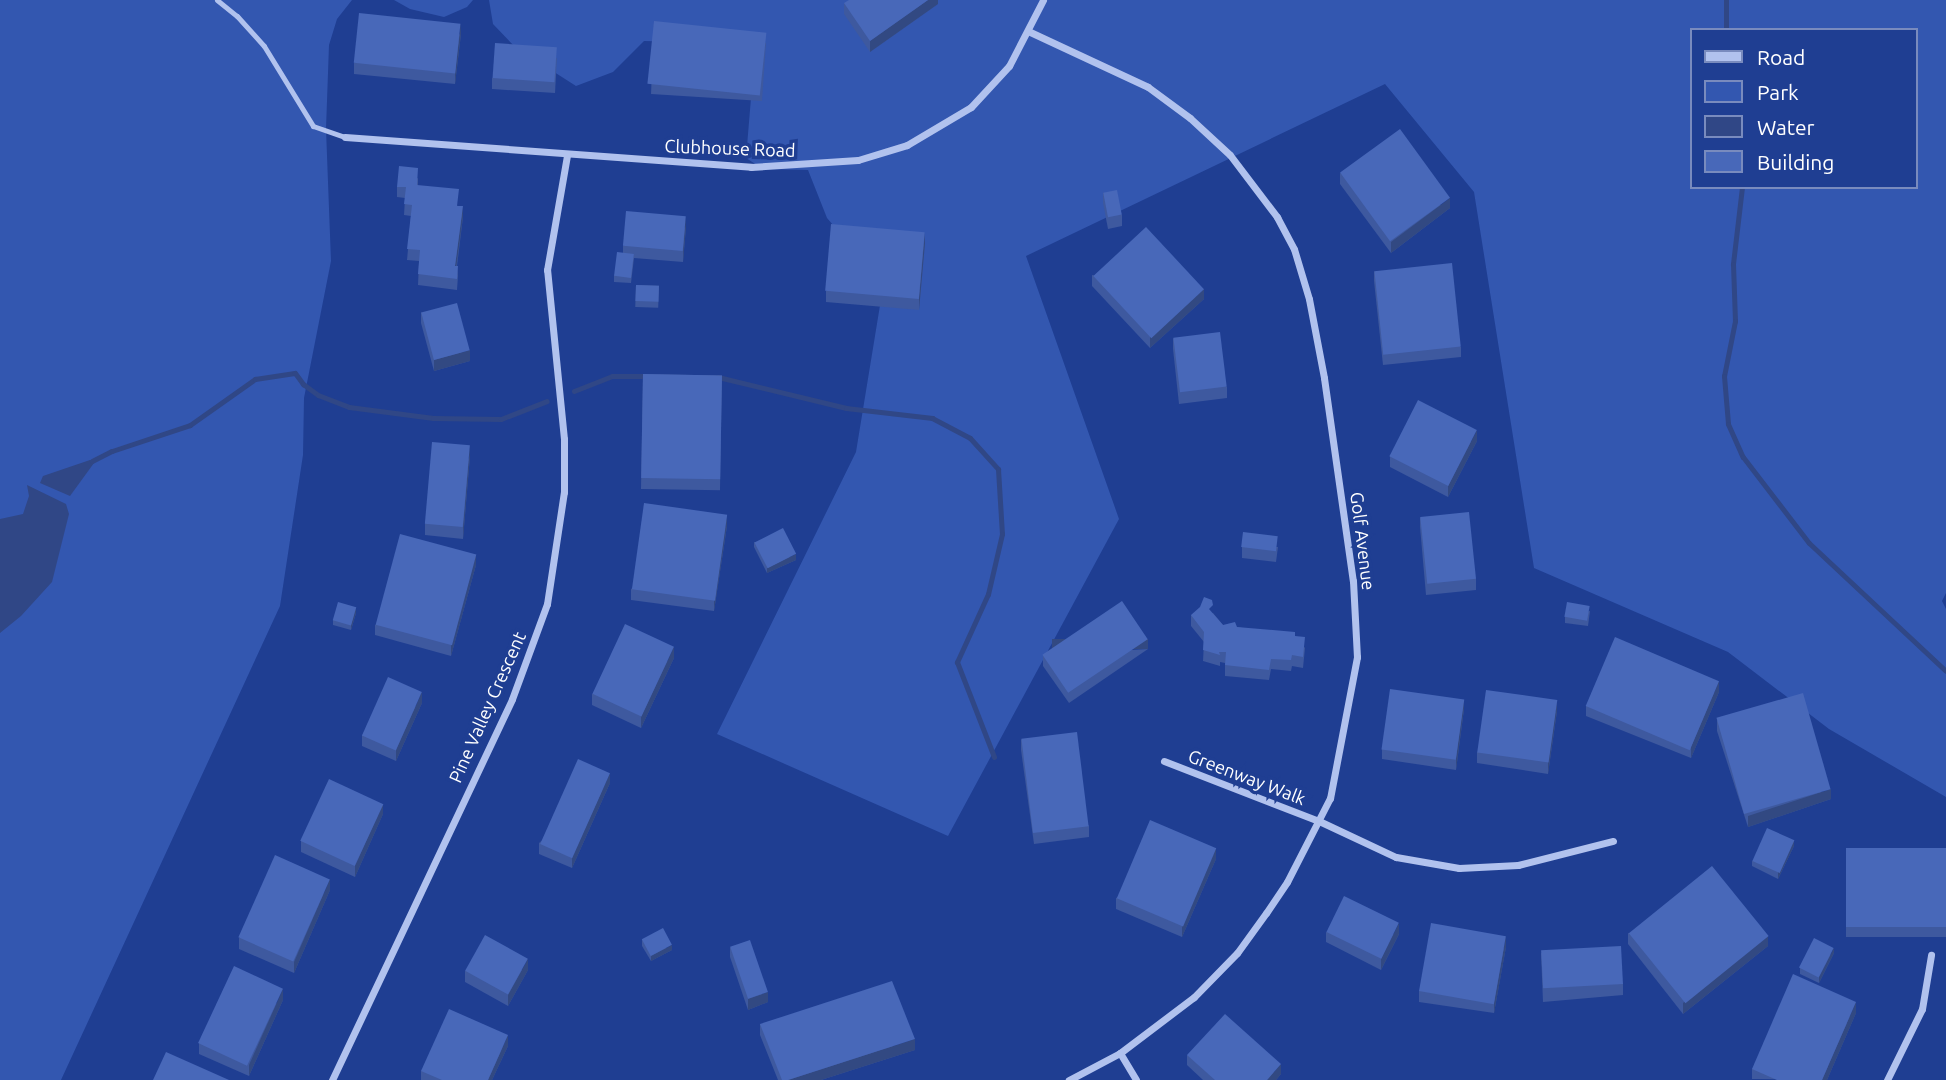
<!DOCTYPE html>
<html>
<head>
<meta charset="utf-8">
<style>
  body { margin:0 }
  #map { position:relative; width:1946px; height:1080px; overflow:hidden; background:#1f3e92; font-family:Ubuntu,sans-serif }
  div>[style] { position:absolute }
  .green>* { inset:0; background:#3357b0 }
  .water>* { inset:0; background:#304786 }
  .stream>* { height:5px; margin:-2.5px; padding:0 2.5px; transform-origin:2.5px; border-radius:2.5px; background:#304786 }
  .lane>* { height:5px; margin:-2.5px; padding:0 2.5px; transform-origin:2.5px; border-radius:2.5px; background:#b1c2ee }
  .street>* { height:7px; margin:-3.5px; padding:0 3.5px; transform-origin:3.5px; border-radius:3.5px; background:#b1c2ee }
  .wall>* { inset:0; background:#3e599f; transform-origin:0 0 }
  .shaded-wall>* { inset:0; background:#324982; transform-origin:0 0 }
  .building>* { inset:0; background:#4868b9; transform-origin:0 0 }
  span { translate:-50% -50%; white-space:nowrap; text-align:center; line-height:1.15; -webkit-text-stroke:7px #1f3e92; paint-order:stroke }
  .street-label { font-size:18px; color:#fff }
  .legend { position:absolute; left:1690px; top:28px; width:228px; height:161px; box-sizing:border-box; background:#1f3e92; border:2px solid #798bbe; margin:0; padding:9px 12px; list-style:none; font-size:21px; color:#fff }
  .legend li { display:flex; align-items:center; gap:14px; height:35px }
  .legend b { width:35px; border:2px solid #798bbe }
</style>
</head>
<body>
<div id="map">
  <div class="green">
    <div style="clip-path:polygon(0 0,352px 0,337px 19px,329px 45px,326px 129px,331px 261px,304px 398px,303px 455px,280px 606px,61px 1080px,0 1080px)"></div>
    <div style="clip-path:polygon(394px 0,473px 0,467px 7px,444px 17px,410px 9px)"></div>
    <div style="clip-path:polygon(evenodd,489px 0,1946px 0,1946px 593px,1942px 601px,1946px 609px,1946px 797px,1829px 729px,1728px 652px,1534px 568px,1474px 192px,1385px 84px,1026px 256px,1119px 519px,948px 836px,717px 734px,856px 452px,892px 232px,840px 233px,827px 218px,808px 170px,763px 169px,746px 158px,752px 86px,685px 42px,644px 41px,613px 72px,576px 86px,515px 47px,493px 24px,489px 0,1692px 30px,1916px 30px,1916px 187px,1692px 187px,1692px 30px)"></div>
  </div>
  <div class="water">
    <div style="clip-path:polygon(90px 460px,94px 463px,70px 496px,40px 483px,43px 476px)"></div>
    <div style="clip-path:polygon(27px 485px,66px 504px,69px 514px,52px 582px,21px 616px,0 633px,0 519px,23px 514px,29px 496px)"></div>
  </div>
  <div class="stream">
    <div style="left:1726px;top:0;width:30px;rotate:90deg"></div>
    <div style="left:1742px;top:187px;width:78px;rotate:96.7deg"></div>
    <div style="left:1733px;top:264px;width:57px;rotate:88deg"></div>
    <div style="left:1735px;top:321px;width:56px;rotate:101.3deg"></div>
    <div style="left:1724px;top:376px;width:48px;rotate:85.2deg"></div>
    <div style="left:1728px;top:424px;width:36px;rotate:66deg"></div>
    <div style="left:1743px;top:457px;width:108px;rotate:52.5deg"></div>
    <div style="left:1809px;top:543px;width:187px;rotate:43.1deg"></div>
    <div style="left:718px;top:377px;width:132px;rotate:13.6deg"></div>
    <div style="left:846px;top:408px;width:87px;rotate:6.6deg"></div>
    <div style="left:932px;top:418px;width:43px;rotate:27.8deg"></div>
    <div style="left:970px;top:438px;width:42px;rotate:47.9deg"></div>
    <div style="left:998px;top:469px;width:65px;rotate:86.5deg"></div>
    <div style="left:1002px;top:534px;width:62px;rotate:103.1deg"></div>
    <div style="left:988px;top:594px;width:75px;rotate:114.5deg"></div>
    <div style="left:957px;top:662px;width:102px;rotate:68.7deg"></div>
    <div style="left:574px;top:391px;width:41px;rotate:-21.5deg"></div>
    <div style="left:612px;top:376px;width:37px"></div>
    <div style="left:92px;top:461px;width:22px;rotate:-27deg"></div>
    <div style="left:112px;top:451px;width:82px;rotate:-18.4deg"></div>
    <div style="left:190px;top:425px;width:80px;rotate:-35.3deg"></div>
    <div style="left:255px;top:379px;width:40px;rotate:-8.5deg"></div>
    <div style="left:295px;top:373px;width:14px;rotate:54deg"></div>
    <div style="left:303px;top:384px;width:19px;rotate:36deg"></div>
    <div style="left:318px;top:395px;width:33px;rotate:21deg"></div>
    <div style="left:349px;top:407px;width:85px;rotate:7.5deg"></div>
    <div style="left:433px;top:418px;width:68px;rotate:0.8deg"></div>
    <div style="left:501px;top:419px;width:49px;rotate:-21.4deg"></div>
  </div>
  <div class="lane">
    <div style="left:217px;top:0;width:26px;rotate:39deg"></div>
    <div style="left:237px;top:16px;width:40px;rotate:48deg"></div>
    <div style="left:264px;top:46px;width:94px;rotate:58.5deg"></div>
    <div style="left:313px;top:126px;width:34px;rotate:19deg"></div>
  </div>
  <div class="street">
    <div style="left:1028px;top:31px;width:132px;rotate:25deg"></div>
    <div style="left:1148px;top:87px;width:52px;rotate:36.4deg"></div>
    <div style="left:1190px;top:118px;width:54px;rotate:42.8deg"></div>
    <div style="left:1230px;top:155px;width:78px;rotate:52.8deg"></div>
    <div style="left:1277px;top:217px;width:36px;rotate:62deg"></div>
    <div style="left:1294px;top:249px;width:52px;rotate:73.3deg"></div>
    <div style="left:1309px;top:299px;width:80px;rotate:79.2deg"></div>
    <div style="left:1324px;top:378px;width:205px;rotate:81.9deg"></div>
    <div style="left:1353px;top:581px;width:76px;rotate:87deg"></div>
    <div style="left:1357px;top:657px;width:144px;rotate:100.8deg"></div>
    <div style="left:1330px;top:798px;width:94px;rotate:117.1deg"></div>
    <div style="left:1287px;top:882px;width:37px;rotate:124deg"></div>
    <div style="left:1266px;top:913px;width:49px;rotate:125.9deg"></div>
    <div style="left:1237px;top:953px;width:62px;rotate:134.3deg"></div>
    <div style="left:1194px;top:997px;width:93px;rotate:142.9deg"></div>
    <div style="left:1120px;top:1053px;width:58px;rotate:152.1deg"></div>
    <div style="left:345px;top:137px;width:407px;rotate:4.2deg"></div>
    <div style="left:751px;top:167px;width:107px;rotate:-3.7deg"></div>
    <div style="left:858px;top:160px;width:51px;rotate:-17deg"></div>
    <div style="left:907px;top:145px;width:74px;rotate:-30.7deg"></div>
    <div style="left:971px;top:107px;width:56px;rotate:-47.2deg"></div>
    <div style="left:1009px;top:66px;width:74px;rotate:-62.7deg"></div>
    <div style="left:1164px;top:761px;width:166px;rotate:21.2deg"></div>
    <div style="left:1319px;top:821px;width:85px;rotate:25.1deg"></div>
    <div style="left:1396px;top:857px;width:64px;rotate:9.9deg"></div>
    <div style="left:1459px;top:868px;width:59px;rotate:-2.9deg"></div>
    <div style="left:1518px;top:865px;width:98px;rotate:-14.2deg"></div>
    <div style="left:1120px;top:1053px;width:31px;rotate:59deg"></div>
    <div style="left:332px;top:1080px;width:421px;rotate:-64.7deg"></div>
    <div style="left:512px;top:699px;width:101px;rotate:-69.8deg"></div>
    <div style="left:547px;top:604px;width:113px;rotate:-81.4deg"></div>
    <div style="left:564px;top:492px;width:53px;rotate:-90deg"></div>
    <div style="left:564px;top:439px;width:170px;rotate:-95.7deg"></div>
    <div style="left:547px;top:270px;width:117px;rotate:-80.1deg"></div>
    <div style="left:1887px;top:1080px;width:79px;rotate:-63.8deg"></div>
    <div style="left:1922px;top:1009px;width:55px;rotate:-80.5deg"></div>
  </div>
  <div class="wall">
    <div style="clip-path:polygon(938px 0,938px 4px,870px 52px,844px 14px,844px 3px)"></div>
    <div style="clip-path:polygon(654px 21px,766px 43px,762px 101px,651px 94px)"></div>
    <div style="clip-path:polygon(461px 34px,455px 84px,354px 74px,354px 63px)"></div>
    <div style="clip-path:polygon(557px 58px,555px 93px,492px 89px,492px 78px)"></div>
    <div style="clip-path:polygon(1340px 173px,1450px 208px,1391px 253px,1340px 184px)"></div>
    <div style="clip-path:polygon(418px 178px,418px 186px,458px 206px,463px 217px,457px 266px,458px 276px,457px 290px,418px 285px,419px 261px,407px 260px,411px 216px,404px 215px,405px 198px,397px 197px,397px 187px)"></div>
    <div style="clip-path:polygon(1103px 192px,1122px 215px,1122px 226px,1108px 229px,1103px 203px)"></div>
    <div style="clip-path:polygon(686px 227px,683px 262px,634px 258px,631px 283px,614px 282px,614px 276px,623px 253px,623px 246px)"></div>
    <div style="clip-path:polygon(925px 243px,919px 310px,826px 302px,826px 291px)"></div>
    <div style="clip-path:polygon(1374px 271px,1461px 347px,1461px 357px,1383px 365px,1374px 281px)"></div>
    <div style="clip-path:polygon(1092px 275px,1204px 299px,1150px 348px,1092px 286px)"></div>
    <div style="left:636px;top:285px;width:23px;height:22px;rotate:2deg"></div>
    <div style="clip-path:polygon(421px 312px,470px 361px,434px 371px,421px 323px)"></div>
    <div style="clip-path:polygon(1173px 338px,1227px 387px,1227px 398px,1179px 404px,1173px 349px)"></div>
    <div style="left:643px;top:374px;width:79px;height:115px;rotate:1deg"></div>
    <div style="clip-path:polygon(1477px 441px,1448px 497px,1390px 467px,1390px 456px)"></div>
    <div style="clip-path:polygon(470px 456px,463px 539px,425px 535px,425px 524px)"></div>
    <div style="clip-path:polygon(1420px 517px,1476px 579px,1476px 590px,1426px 595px,1420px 527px)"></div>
    <div style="clip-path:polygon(727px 526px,714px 611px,631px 600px,631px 589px)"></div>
    <div style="clip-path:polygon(754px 542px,796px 560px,767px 573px,754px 547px)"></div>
    <div style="clip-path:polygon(1242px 547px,1278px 547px,1276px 562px,1242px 558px)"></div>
    <div style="clip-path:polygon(476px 565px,451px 656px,375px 635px,375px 625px)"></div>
    <div style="clip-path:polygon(1590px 611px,1588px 626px,1565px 623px,1565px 617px)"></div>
    <div style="clip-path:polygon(356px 613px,351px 630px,333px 625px,333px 620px)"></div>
    <div style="clip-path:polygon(1213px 613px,1223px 625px,1295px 636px,1305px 648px,1303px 668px,1292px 666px,1291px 671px,1271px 669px,1269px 680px,1225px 676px,1225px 663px,1220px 662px,1220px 666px,1203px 661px,1204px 642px,1191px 626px,1191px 615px)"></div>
    <div style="clip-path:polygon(1148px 649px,1069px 703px,1043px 666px,1043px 655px)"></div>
    <div style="clip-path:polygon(674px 658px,641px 728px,592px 705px,592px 694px)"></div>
    <div style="clip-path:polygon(1719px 692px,1691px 758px,1586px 716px,1586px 706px)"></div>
    <div style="clip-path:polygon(422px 703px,396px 761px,362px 746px,362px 735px)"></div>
    <div style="clip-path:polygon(1464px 709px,1456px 770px,1382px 759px,1382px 749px)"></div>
    <div style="clip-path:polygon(1557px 711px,1548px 774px,1477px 763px,1477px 752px)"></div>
    <div style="clip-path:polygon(1717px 720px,1831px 799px,1748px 827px,1717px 731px)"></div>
    <div style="clip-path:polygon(1021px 739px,1089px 826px,1089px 837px,1034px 844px,1021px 750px)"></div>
    <div style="clip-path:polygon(610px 783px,572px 868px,539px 854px,539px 843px)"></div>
    <div style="clip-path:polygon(383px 814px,355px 877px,301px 852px,301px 841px)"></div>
    <div style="clip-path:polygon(1794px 846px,1778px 879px,1752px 866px,1752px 861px)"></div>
    <div style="left:1846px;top:848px;width:100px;height:89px"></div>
    <div style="clip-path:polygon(1216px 859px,1182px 937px,1116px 909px,1116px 898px)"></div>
    <div style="clip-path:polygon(330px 890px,294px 973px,239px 949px,239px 938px)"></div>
    <div style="clip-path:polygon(1326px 932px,1399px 934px,1381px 970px,1326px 942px)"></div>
    <div style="clip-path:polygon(1628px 933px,1768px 946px,1683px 1014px,1628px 944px)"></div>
    <div style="clip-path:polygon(642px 940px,672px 950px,651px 961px,642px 946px)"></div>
    <div style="clip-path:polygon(730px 947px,768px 1002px,748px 1010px,730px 957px)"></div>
    <div style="clip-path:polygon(1506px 947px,1494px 1013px,1419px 1002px,1419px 991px)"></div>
    <div style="clip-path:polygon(1541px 953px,1623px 984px,1623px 995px,1543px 1002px)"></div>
    <div style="clip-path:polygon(1834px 953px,1819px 983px,1800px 974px,1800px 968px)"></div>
    <div style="clip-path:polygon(528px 970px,508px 1006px,465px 982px,465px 971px)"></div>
    <div style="clip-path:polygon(283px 1000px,249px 1076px,199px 1054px,199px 1043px)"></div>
    <div style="clip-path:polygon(1856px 1013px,1827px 1080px,1752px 1079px,1752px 1069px)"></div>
    <div style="clip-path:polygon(760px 1024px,915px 1050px,821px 1080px,778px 1080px,760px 1035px)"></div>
    <div style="clip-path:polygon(508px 1046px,492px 1080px,421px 1080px,421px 1071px)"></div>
    <div style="clip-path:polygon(1187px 1055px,1281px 1074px,1276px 1080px,1203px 1080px,1187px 1065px)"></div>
  </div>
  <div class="shaded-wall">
    <div style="clip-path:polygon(928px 0,938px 0,938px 4px,870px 52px,870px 41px)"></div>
    <div style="clip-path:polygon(461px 23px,461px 34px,455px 84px,455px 73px)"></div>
    <div style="clip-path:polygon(1450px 198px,1450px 208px,1391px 253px,1391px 242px)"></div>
    <div style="clip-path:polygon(463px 206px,463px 217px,455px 276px,455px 266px)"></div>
    <div style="clip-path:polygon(686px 216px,686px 227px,683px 262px,683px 252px)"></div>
    <div style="clip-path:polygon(925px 232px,925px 243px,919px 310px,919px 299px)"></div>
    <div style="clip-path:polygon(1204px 289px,1204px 299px,1150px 348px,1150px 337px)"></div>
    <div style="clip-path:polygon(470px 350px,470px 361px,434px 371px,434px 360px)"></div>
    <div style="clip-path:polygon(1477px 430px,1477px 441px,1448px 497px,1448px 486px)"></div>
    <div style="clip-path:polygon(470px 445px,470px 456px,463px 539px,463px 528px)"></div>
    <div style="clip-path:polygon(727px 515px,727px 526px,714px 611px,714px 601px)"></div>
    <div style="clip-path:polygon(476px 554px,476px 565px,451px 656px,451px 645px)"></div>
    <div style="clip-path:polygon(796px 554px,796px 560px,767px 573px,767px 568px)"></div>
    <div style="clip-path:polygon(356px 607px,356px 613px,351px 630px,351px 625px)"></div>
    <div style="left:1148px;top:639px;width:10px;height:96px;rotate:90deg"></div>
    <div style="clip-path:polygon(674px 647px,674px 658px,641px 728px,641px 717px)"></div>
    <div style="clip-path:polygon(1719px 681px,1719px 692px,1691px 758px,1691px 747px)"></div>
    <div style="clip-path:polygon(422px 692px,422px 703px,396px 761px,396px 750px)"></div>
    <div style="clip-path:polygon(1464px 699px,1464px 709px,1456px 770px,1456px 759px)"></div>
    <div style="clip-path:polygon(1557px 700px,1557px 711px,1548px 774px,1548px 763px)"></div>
    <div style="clip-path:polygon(610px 773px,610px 783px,572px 868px,572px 857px)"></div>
    <div style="clip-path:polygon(1831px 789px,1831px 799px,1748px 827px,1748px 816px)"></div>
    <div style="clip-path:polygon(383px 804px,383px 814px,355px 877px,355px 866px)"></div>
    <div style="clip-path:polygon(1794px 840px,1794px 846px,1778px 879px,1778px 873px)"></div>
    <div style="clip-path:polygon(1216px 848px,1216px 859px,1182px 937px,1182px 927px)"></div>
    <div style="clip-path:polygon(330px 879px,330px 890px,294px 973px,294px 962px)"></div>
    <div style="clip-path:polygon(1399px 923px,1399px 934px,1381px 970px,1381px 959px)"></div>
    <div style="clip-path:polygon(1506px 936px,1506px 947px,1494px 1013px,1494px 1002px)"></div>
    <div style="clip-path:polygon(1768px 936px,1768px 946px,1683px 1014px,1683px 1003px)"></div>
    <div style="clip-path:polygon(672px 945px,672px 950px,651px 961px,651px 956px)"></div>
    <div style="clip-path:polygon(1834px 948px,1834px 953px,1819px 983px,1819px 977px)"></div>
    <div style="clip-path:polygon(528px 959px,528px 970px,508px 1006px,508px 995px)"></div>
    <div style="clip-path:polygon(283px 989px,283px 1000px,249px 1076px,249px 1065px)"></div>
    <div style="clip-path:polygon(768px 992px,768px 1002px,748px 1010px,748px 999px)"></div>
    <div style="clip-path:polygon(1856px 1002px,1856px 1013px,1827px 1080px,1822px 1080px)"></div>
    <div style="clip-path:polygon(508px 1035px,508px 1046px,492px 1080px,488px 1080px)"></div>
    <div style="clip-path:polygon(915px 1039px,915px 1050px,821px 1080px,788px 1080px)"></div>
    <div style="clip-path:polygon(1281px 1064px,1281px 1074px,1276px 1080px,1267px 1080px)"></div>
  </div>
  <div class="building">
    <div style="clip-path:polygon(849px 0,928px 0,870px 41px,844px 3px)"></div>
    <div style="left:359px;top:13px;width:102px;height:50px;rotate:6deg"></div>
    <div style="left:654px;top:21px;width:113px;height:63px;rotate:6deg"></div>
    <div style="left:495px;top:43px;width:62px;height:35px;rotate:4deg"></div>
    <div style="left:1400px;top:129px;width:85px;height:74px;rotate:54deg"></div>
    <div style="clip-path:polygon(399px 166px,418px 168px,417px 185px,459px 189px,457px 206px,463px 206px,455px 266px,458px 266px,457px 279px,418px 274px,420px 250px,407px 249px,412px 205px,404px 204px,406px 187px,397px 187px)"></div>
    <div style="left:1117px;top:190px;width:25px;height:14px;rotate:79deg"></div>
    <div style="left:626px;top:211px;width:60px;height:35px;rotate:5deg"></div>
    <div style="left:831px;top:224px;width:94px;height:67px;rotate:5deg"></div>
    <div style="left:1146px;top:227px;width:85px;height:72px;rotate:47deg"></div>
    <div style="left:617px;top:252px;width:17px;height:24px;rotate:7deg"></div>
    <div style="left:1452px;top:263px;width:84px;height:78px;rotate:84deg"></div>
    <div style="left:636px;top:285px;width:23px;height:16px;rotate:2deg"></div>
    <div style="left:457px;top:303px;width:49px;height:37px;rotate:75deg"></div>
    <div style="left:1220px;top:332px;width:55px;height:47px;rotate:83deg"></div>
    <div style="left:643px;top:374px;width:79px;height:104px;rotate:1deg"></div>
    <div style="left:1418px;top:400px;width:66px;height:63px;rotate:27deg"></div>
    <div style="left:432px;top:442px;width:38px;height:82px;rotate:5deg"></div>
    <div style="left:644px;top:503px;width:84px;height:87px;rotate:8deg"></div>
    <div style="left:1469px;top:512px;width:67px;height:49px;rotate:84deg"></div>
    <div style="left:783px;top:528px;width:29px;height:32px;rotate:63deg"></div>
    <div style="left:1243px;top:532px;width:35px;height:15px;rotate:7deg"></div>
    <div style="left:400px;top:534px;width:79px;height:94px;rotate:15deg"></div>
    <div style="clip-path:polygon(1204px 597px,1212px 600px,1213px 605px,1209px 609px,1223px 625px,1235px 622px,1237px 627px,1295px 632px,1295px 636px,1305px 637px,1303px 657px,1292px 655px,1291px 660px,1271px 659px,1269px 670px,1225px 665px,1226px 652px,1219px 652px,1220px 655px,1203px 650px,1204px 632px,1191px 615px,1200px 607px)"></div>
    <div style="left:1122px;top:601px;width:46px;height:96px;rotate:56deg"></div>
    <div style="left:338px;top:602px;width:19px;height:19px;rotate:16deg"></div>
    <div style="left:1567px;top:602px;width:23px;height:15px;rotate:10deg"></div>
    <div style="left:625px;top:624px;width:54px;height:77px;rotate:25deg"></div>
    <div style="left:1615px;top:637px;width:113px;height:75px;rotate:23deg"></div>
    <div style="left:388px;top:677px;width:37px;height:64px;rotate:24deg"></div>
    <div style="left:1390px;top:689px;width:75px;height:61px;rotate:8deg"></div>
    <div style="left:1486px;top:690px;width:72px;height:63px;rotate:8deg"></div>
    <div style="left:1803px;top:693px;width:100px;height:90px;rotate:74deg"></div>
    <div style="left:1077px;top:732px;width:95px;height:56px;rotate:83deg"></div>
    <div style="left:578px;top:759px;width:35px;height:93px;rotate:24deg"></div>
    <div style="left:329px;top:779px;width:60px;height:68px;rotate:25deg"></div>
    <div style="left:1150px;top:820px;width:72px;height:85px;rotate:23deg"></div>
    <div style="left:1767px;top:828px;width:30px;height:36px;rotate:24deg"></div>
    <div style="left:1846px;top:848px;width:100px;height:79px"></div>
    <div style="left:275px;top:855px;width:60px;height:90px;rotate:24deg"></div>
    <div style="left:1712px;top:866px;width:90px;height:107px;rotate:51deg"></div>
    <div style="left:1344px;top:896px;width:61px;height:40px;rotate:26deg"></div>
    <div style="left:1431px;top:923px;width:76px;height:69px;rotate:10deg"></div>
    <div style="left:663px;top:928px;width:19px;height:24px;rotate:62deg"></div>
    <div style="left:485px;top:935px;width:49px;height:41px;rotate:29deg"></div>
    <div style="left:1814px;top:938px;width:22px;height:33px;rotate:27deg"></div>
    <div style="left:750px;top:940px;width:55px;height:21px;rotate:71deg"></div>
    <div style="left:1621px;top:946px;width:38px;height:80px;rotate:87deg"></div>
    <div style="left:234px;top:966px;width:54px;height:85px;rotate:25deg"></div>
    <div style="clip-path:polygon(1793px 974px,1856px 1002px,1822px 1080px,1777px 1080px,1752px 1069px)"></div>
    <div style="clip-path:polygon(892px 981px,915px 1039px,788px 1080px,782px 1080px,760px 1024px)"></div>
    <div style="clip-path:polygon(449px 1009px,508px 1035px,488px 1080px,442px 1080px,421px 1071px)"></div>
    <div style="clip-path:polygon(1225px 1014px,1281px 1064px,1267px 1080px,1215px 1080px,1187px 1055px)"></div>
    <div style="clip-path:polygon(166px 1052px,229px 1080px,153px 1080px)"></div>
  </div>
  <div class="street-label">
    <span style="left:730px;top:148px;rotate:2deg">Clubhouse Road</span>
    <span style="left:1363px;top:541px;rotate:83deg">Golf Avenue</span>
    <span style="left:487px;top:707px;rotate:-66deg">Pine Valley Crescent</span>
    <span style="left:1247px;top:777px;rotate:21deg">Greenway Walk</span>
  </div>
  <ul class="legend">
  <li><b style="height:9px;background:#b1c2ee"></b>Road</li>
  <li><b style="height:19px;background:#3357b0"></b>Park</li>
  <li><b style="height:19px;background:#304786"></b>Water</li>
  <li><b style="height:19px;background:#4868b9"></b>Building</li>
  </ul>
</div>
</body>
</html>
